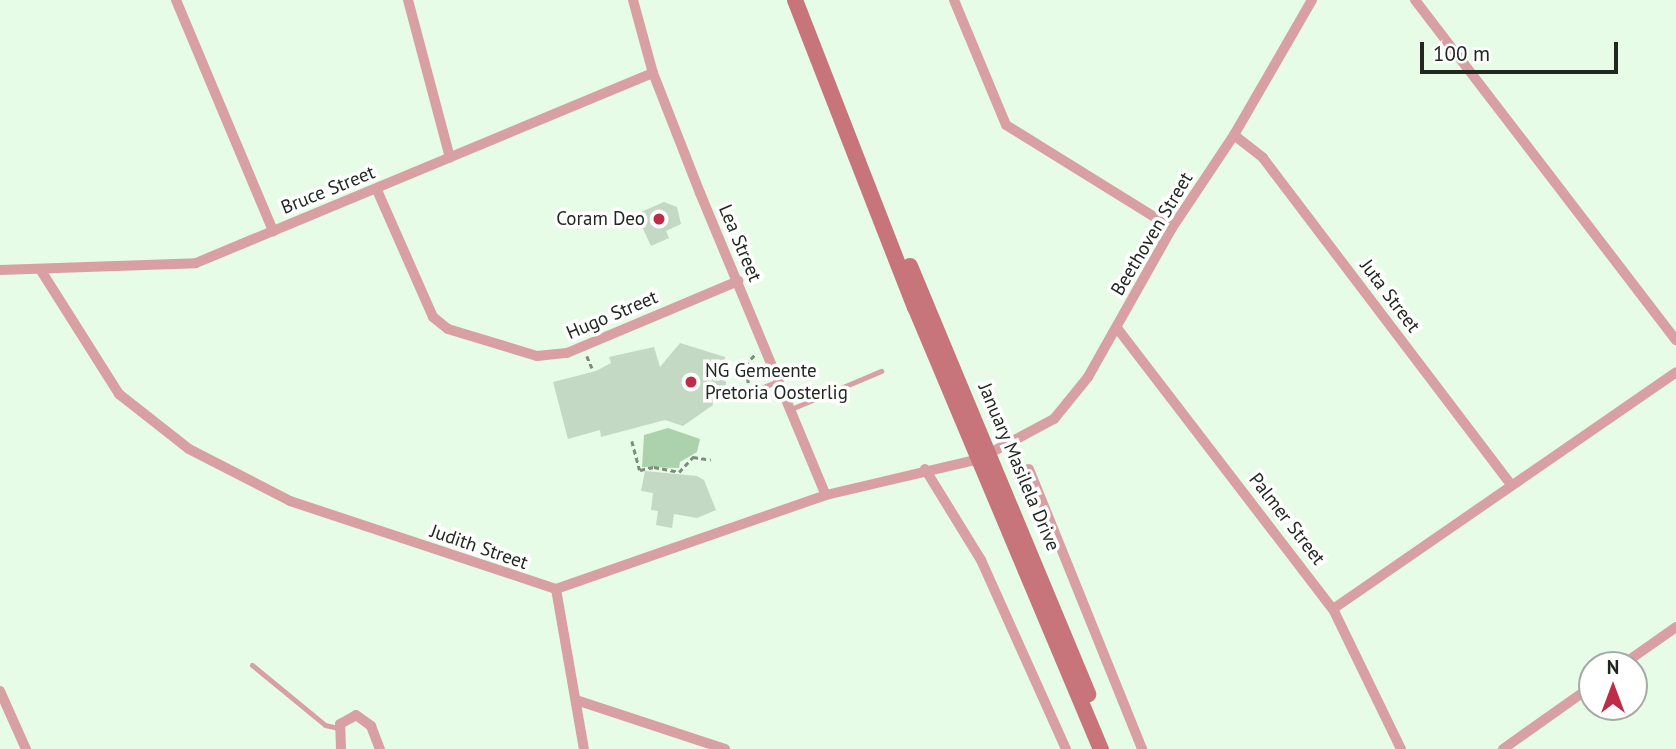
<!DOCTYPE html>
<html>
<head>
<meta charset="utf-8">
<style>
  body { margin:0 }
  #map { position:relative; width:1676px; height:749px; overflow:hidden; background:#e6fce6; font-family:"PT Sans",sans-serif }
  div>[style] { position:absolute }
  .green>* { inset:0; background:#acd2ad }
  .building>* { inset:0; background:#c3d9c3 }
  .path>* { height:2.5px; margin-top:-1.25px; transform-origin:0; background:repeating-linear-gradient(90deg,#7d8c7d 0 5px,transparent 0 8.5px) }
  .lane>* { height:5px; margin:-2.5px; padding:0 2.5px; transform-origin:2.5px; border-radius:2.5px; background:#d9a0a3 }
  .street>* { height:10px; margin:-5px; padding:0 5px; transform-origin:5px; border-radius:5px; background:#d9a0a3 }
  .secondary>* { height:16px; margin:-8px; padding:0 8px; transform-origin:8px; border-radius:8px; background:#c7757b }
  .dots>* { width:19px; height:19px; translate:-50% -50%; box-sizing:border-box; border:4px solid #fff; border-radius:50% }
  span { translate:-50% -50%; white-space:nowrap; text-align:center; line-height:1.15; -webkit-text-stroke:7px #fff; paint-order:stroke }
  .street-label { font-size:19px; color:#202820 }
  .poi-label { font-size:19px; color:#202820 }
  .right { translate:-100% -50%; text-align:right }
  .left { translate:0 -50%; text-align:left }
  .north { position:absolute; left:1578px; top:651px; width:70px; height:70px; box-sizing:border-box; background:#fff; border:2px solid #a6a9a6; border-radius:50%; rotate:0deg; font-size:19px; font-weight:700; line-height:28px; text-align:center; color:#202820 }
  .north::after { content:''; display:block; margin:auto; width:24px; height:32px; background:#be2d48; clip-path:polygon(50% 0,100% 100%,50% 72%,0 100%) }
  .scale { position:absolute; left:1420px; top:42px; width:198px; height:32px; box-sizing:border-box; border:4px solid #202820; border-top:0; padding-left:9px; font-size:21px; line-height:24px; white-space:nowrap; color:#202820; -webkit-text-stroke:5px #fff; paint-order:stroke }
</style>
</head>
<body>
<div id="map">
  <div class="green">
    <div style="clip-path:polygon(668px 428px,700px 439px,697px 452px,680px 462px,679px 468px,642px 467px,644px 435px)"></div>
  </div>
  <div class="building">
    <div style="clip-path:polygon(664px 202px,677px 207px,681px 224px,666px 231px,669px 238px,651px 246px,636px 214px)"></div>
    <div style="clip-path:polygon(680px 343px,725px 357px,726px 385px,712px 396px,713px 405px,683px 426px,665px 420px,601px 437px,600px 430px,568px 439px,553px 382px,596px 371px,611px 363px,609px 357px,654px 347px,660px 367px)"></div>
    <div style="clip-path:polygon(645px 471px,697px 476px,704px 480px,716px 510px,697px 518px,674px 514px,672px 528px,656px 525px,658px 511px,651px 510px,653px 493px,641px 491px)"></div>
  </div>
  <div class="path">
    <div style="left:587px;top:356px;width:13px;rotate:67deg"></div>
    <div style="left:748px;top:383px;width:18px;rotate:-99deg"></div>
    <div style="left:745px;top:365px;width:16px;rotate:-47deg"></div>
    <div style="left:632px;top:441px;width:30px;rotate:75deg"></div>
    <div style="left:640px;top:470px;width:14px;rotate:-12deg"></div>
    <div style="left:654px;top:467px;width:25px;rotate:11deg"></div>
    <div style="left:679px;top:472px;width:21px;rotate:-47deg"></div>
    <div style="left:693px;top:457px;width:18px;rotate:9deg"></div>
  </div>
  <div class="lane">
    <div style="left:750px;top:392px;width:31px;rotate:-21deg"></div>
    <div style="left:791px;top:409px;width:98px;rotate:-22.9deg"></div>
    <div style="left:252px;top:665px;width:94px;rotate:39.4deg"></div>
    <div style="left:325px;top:725px;width:13px;rotate:13deg"></div>
  </div>
  <div class="street">
    <div style="left:176px;top:0;width:251px;rotate:67.2deg"></div>
    <div style="left:408px;top:0;width:163px;rotate:75.1deg"></div>
    <div style="left:633px;top:0;width:76px;rotate:74.7deg"></div>
    <div style="left:653px;top:73px;width:129px;rotate:68.6deg"></div>
    <div style="left:700px;top:193px;width:327px;rotate:67.4deg"></div>
    <div style="left:954px;top:0;width:135px;rotate:67.4deg"></div>
    <div style="left:1006px;top:125px;width:195px;rotate:31.8deg"></div>
    <div style="left:1415px;top:0;width:429px;rotate:52.5deg"></div>
    <div style="left:1234px;top:135px;width:37px;rotate:38deg"></div>
    <div style="left:1263px;top:158px;width:410px;rotate:52.8deg"></div>
    <div style="left:377px;top:190px;width:139px;rotate:66.2deg"></div>
    <div style="left:433px;top:317px;width:19px;rotate:39deg"></div>
    <div style="left:448px;top:329px;width:93px;rotate:16.9deg"></div>
    <div style="left:537px;top:356px;width:30px;rotate:-6deg"></div>
    <div style="left:567px;top:353px;width:186px;rotate:-22.8deg"></div>
    <div style="left:40px;top:269px;width:148px;rotate:57.7deg"></div>
    <div style="left:119px;top:394px;width:89px;rotate:38.2deg"></div>
    <div style="left:189px;top:449px;width:114px;rotate:27.2deg"></div>
    <div style="left:290px;top:501px;width:280px;rotate:18.3deg"></div>
    <div style="left:556px;top:589px;width:286px;rotate:-19.2deg"></div>
    <div style="left:826px;top:495px;width:157px;rotate:-13.2deg"></div>
    <div style="left:979px;top:459px;width:85px;rotate:-28.1deg"></div>
    <div style="left:1054px;top:419px;width:54px;rotate:-51deg"></div>
    <div style="left:1088px;top:377px;width:171px;rotate:-60.6deg"></div>
    <div style="left:1172px;top:228px;width:112px;rotate:-56.3deg"></div>
    <div style="left:1234px;top:135px;width:156px;rotate:-60deg"></div>
    <div style="left:0;top:270px;width:196px;rotate:-2deg"></div>
    <div style="left:196px;top:263px;width:495px;rotate:-22.6deg"></div>
    <div style="left:1117px;top:328px;width:354px;rotate:52.5deg"></div>
    <div style="left:1333px;top:609px;width:156px;rotate:64.1deg"></div>
    <div style="left:925px;top:469px;width:107px;rotate:58.4deg"></div>
    <div style="left:981px;top:560px;width:207px;rotate:65.8deg"></div>
    <div style="left:1029px;top:469px;width:302px;rotate:68deg"></div>
    <div style="left:556px;top:589px;width:162px;rotate:80.1deg"></div>
    <div style="left:1333px;top:609px;width:417px;rotate:-34.6deg"></div>
    <div style="left:1622px;top:665px;width:66px;rotate:-35.1deg"></div>
    <div style="left:0;top:691px;width:64px;rotate:65.9deg"></div>
    <div style="left:576px;top:700px;width:157px;rotate:18.2deg"></div>
    <div style="left:341px;top:749px;width:25px;rotate:-92deg"></div>
    <div style="left:340px;top:724px;width:18px;rotate:-29deg"></div>
    <div style="left:356px;top:715px;width:19px;rotate:36deg"></div>
    <div style="left:371px;top:726px;width:25px;rotate:69deg"></div>
    <div style="left:1503px;top:749px;width:109px;rotate:-35.3deg"></div>
  </div>
  <div class="secondary">
    <div style="left:795px;top:0;width:330px;rotate:68.7deg"></div>
    <div style="left:915px;top:307px;width:480px;rotate:67.2deg"></div>
    <div style="left:910px;top:266px;width:464px;rotate:67.4deg"></div>
  </div>
  <div class="dots">
    <div style="left:659px;top:219px;background:#be2d48"></div>
    <div style="left:691px;top:382px;background:#be2d48"></div>
  </div>
  <div class="street-label">
    <span style="left:328px;top:190px;rotate:-22deg">Bruce Street</span>
    <span style="left:1152px;top:234px;rotate:-59deg">Beethoven Street</span>
    <span style="left:740px;top:243px;rotate:67deg">Lea Street</span>
    <span style="left:1390px;top:296px;rotate:53deg">Juta Street</span>
    <span style="left:612px;top:315px;rotate:-23deg">Hugo Street</span>
    <span style="left:1019px;top:467px;rotate:67deg">January Masilela Drive</span>
    <span style="left:1287px;top:519px;rotate:52deg">Palmer Street</span>
    <span style="left:479px;top:547px;rotate:19deg">Judith Street</span>
  </div>
  <div class="poi-label">
    <span class="right" style="left:645px;top:219px">Coram Deo</span>
    <span class="left" style="left:705px;top:382px">NG Gemeente<br>Pretoria Oosterlig</span>
  </div>
  <div class="north">N</div>
  <div class="scale">100 m</div>
</div>
</body>
</html>
